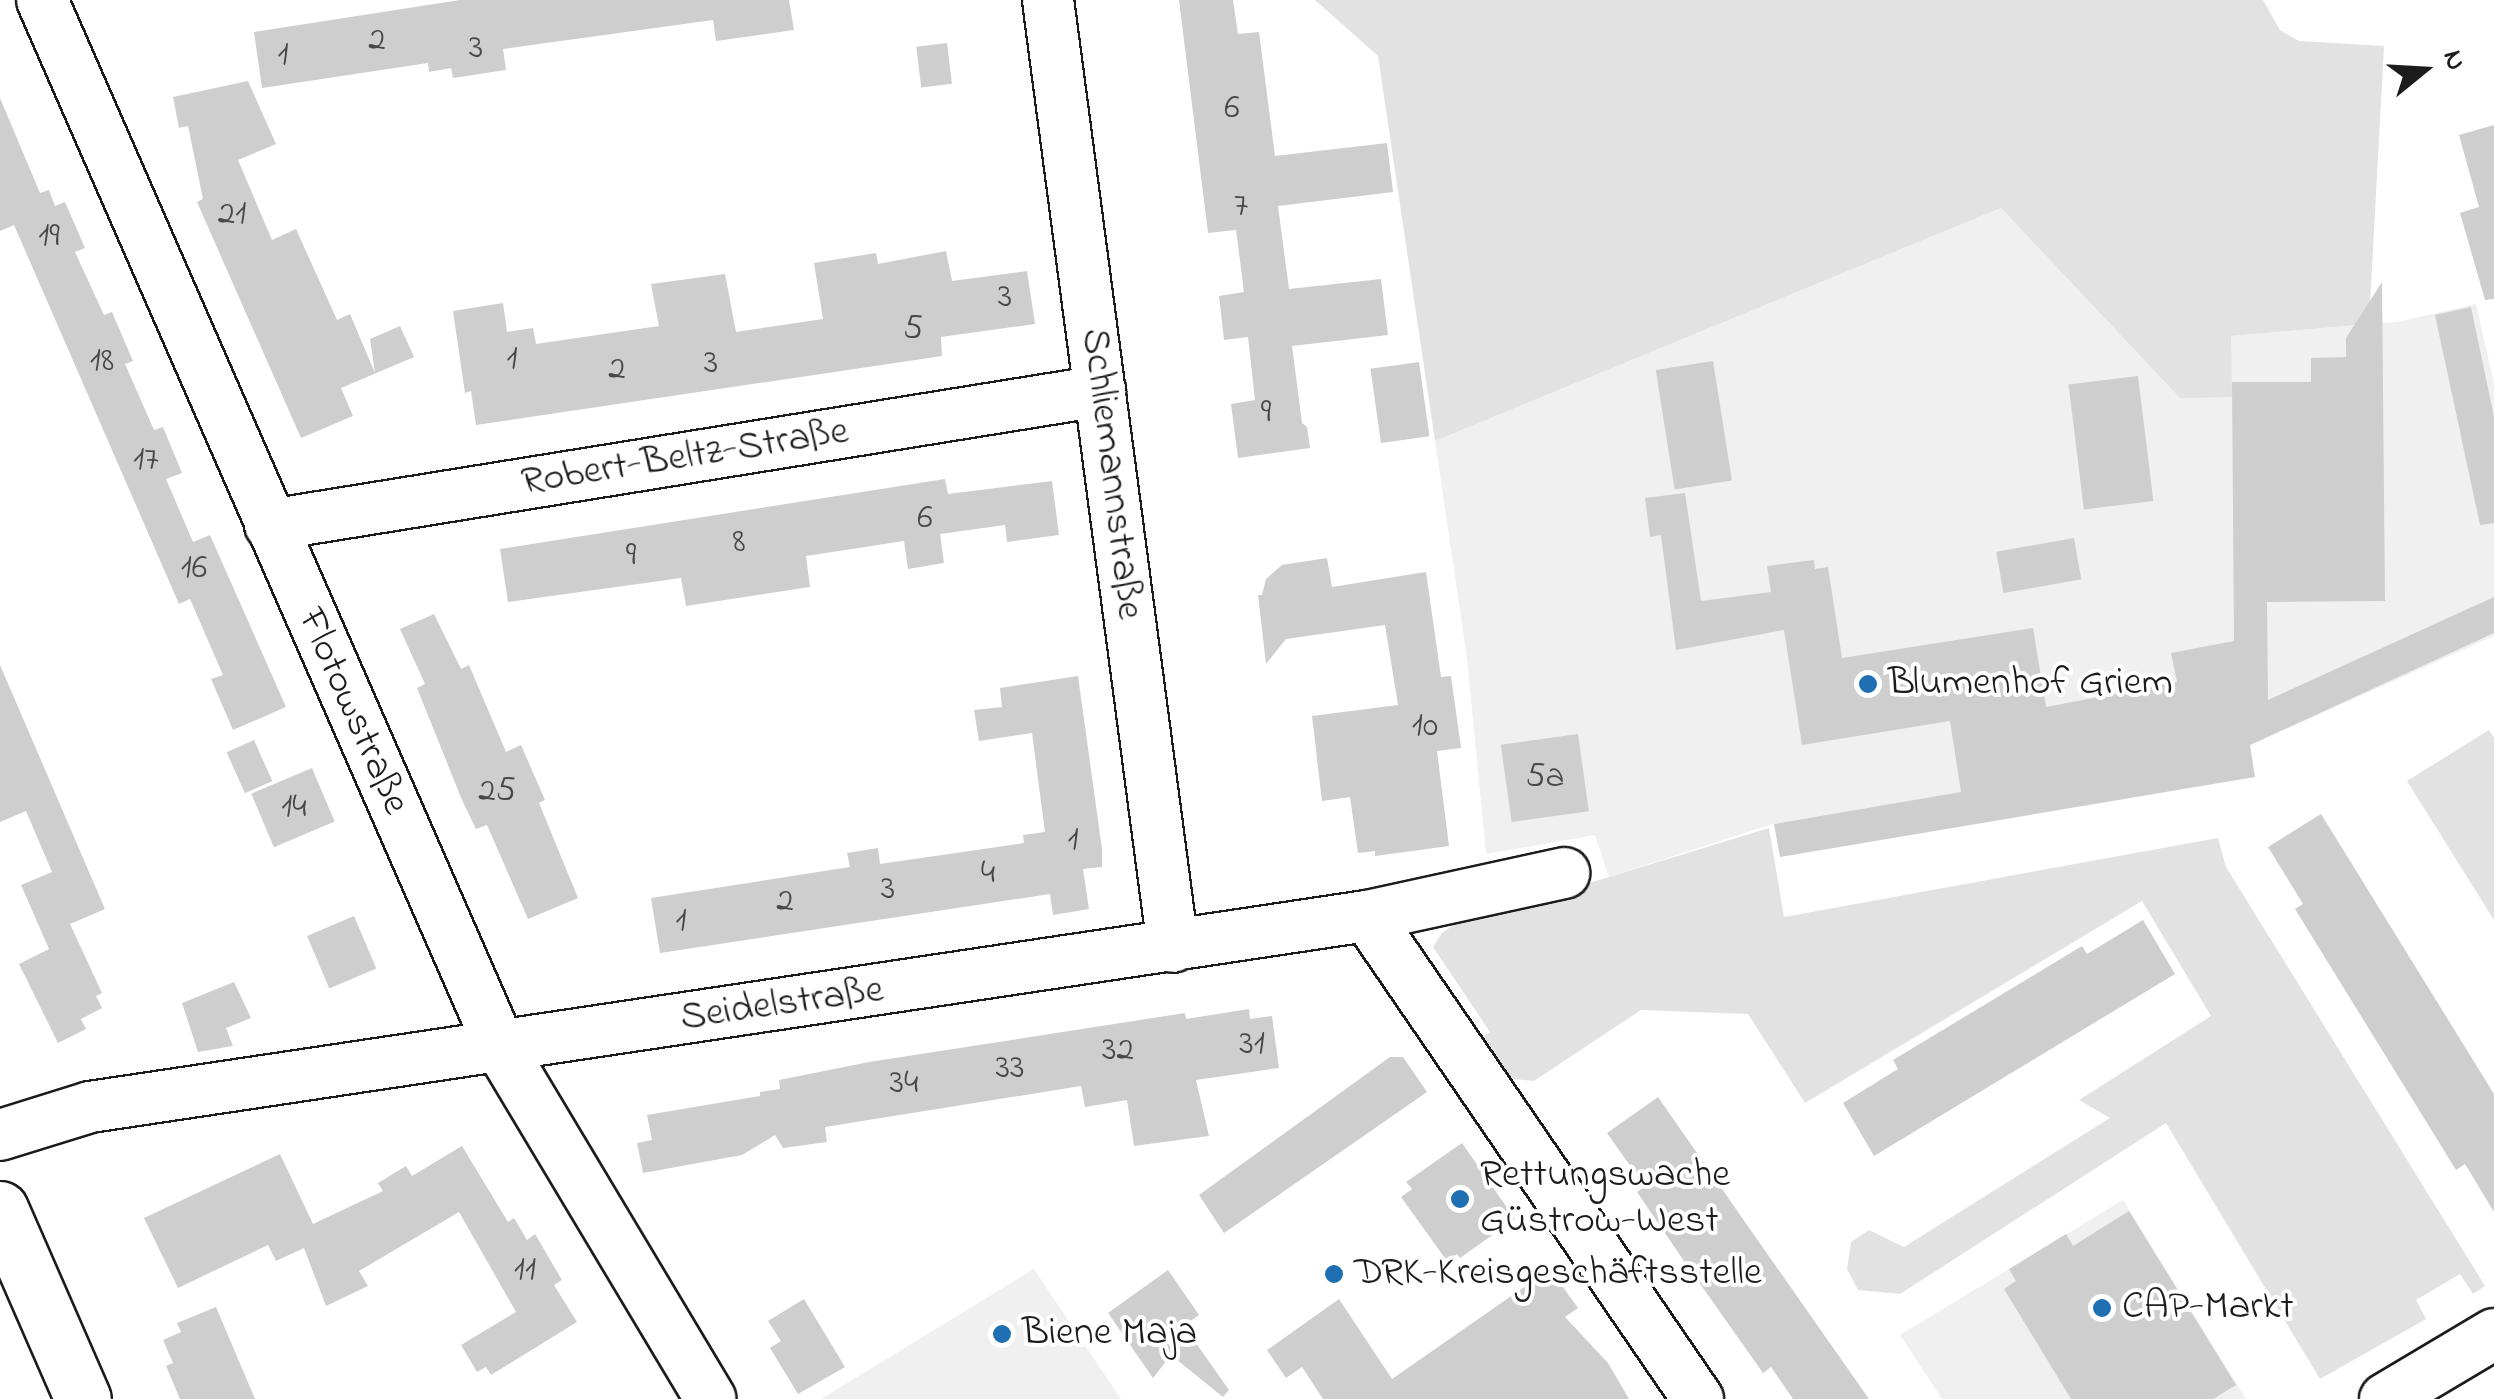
<!DOCTYPE html>
<html>
<head>
<meta charset="utf-8">
<style>
  body { margin:0 }
  #map { position:relative; width:2494px; height:1399px; overflow:hidden; background:#fff; font-family:"Indie Flower",sans-serif }
  div>[style] { position:absolute }
  .built>* { inset:0; background:#f0f0f0 }
  .green>* { inset:0; background:#e2e2e2 }
  .building>* { inset:0; background:#cecece; transform-origin:0 0 }
  .roads { filter:drop-shadow(2px 0 #1c1c1c) drop-shadow(-2px 0 #1c1c1c) drop-shadow(0 2px #1c1c1c) drop-shadow(0 -2px #1c1c1c) }
  .minor>* { height:50px; margin:-25px; padding:0 25px; transform-origin:25px; border-radius:25px; background:#fff }
  .major>* { height:55px; margin:-27.5px; padding:0 27.5px; transform-origin:27.5px; border-radius:27.5px; background:#fff }
  .dots>* { width:28px; height:28px; translate:-50% -50%; box-sizing:border-box; border:5px solid #fff; border-radius:50% }
  span { translate:-50% -50%; white-space:nowrap; text-align:center; line-height:1.15; -webkit-text-stroke:8px #fff; paint-order:stroke }
  .number-label { font-size:35px; color:#484848 }
  .number-label span { -webkit-text-stroke-width:0 }
  .street-label { font-size:40px; color:#1c1c1c }
  .poi-label { font-size:40px; color:#1c1c1c }
  .left { translate:0 -50%; text-align:left }
  .north { position:absolute; left:2374px; top:20px; width:100px; height:100px; -webkit-text-stroke:8px #fff; paint-order:stroke; rotate:72deg; font-size:28px; font-weight:700; line-height:40px; text-align:center; color:#1c1c1c }
  .north::after { content:''; display:block; margin:auto; width:35px; height:45px; background:#1c1c1c; clip-path:polygon(50% 0,100% 100%,50% 72%,0 100%) }
</style>
</head>
<body>
<div id="map">
  <div class="built">
    <div style="clip-path:polygon(2001px 208px,2180px 398px,2230px 336px,2397px 322px,2476px 304px,2494px 383px,2494px 636px,2253px 744px,1772px 824px,1609px 877px,1595px 835px,1486px 854px,1467px 658px,1435px 441px)"></div>
    <div style="clip-path:polygon(2123px 1200px,2246px 1399px,1942px 1399px,1900px 1335px)"></div>
    <div style="clip-path:polygon(1034px 1269px,1121px 1399px,821px 1399px)"></div>
  </div>
  <div class="green">
    <div style="clip-path:polygon(1315px 0,2263px 0,2280px 30px,2299px 41px,2384px 46px,2369px 324px,2231px 336px,2232px 397px,2180px 398px,2001px 208px,1435px 441px,1378px 56px)"></div>
    <div style="clip-path:polygon(2489px 730px,2494px 738px,2494px 920px,2407px 781px)"></div>
    <div style="clip-path:polygon(1769px 828px,1784px 917px,2218px 838px,2226px 867px,2485px 1286px,2473px 1294px,2460px 1274px,2416px 1300px,2426px 1319px,2320px 1379px,2166px 1123px,1900px 1294px,1858px 1290px,1847px 1269px,1851px 1242px,1869px 1230px,1904px 1247px,2110px 1118px,2079px 1100px,2211px 1016px,2142px 901px,1805px 1103px,1748px 1014px,1641px 1010px,1534px 1081px,1506px 1078px,1477px 1040px,1490px 1032px,1433px 947px,1442px 933px,1455px 924px)"></div>
  </div>
  <div class="building">
    <div style="clip-path:polygon(460px 0,789px 0,794px 30px,716px 41px,713px 20px,503px 49px,506px 70px,453px 78px,451px 68px,429px 72px,428px 63px,262px 88px,254px 32px)"></div>
    <div style="clip-path:polygon(1179px 0,1233px 0,1238px 34px,1259px 32px,1275px 156px,1387px 143px,1393px 192px,1278px 206px,1289px 289px,1381px 279px,1388px 335px,1292px 346px,1302px 423px,1307px 427px,1310px 448px,1238px 458px,1231px 404px,1255px 400px,1248px 337px,1224px 340px,1219px 296px,1244px 292px,1236px 230px,1208px 233px)"></div>
    <div style="left:947px;top:43px;width:41px;height:31px;rotate:83deg"></div>
    <div style="clip-path:polygon(248px 81px,276px 144px,238px 160px,272px 240px,296px 229px,337px 320px,350px 314px,375px 373px,370px 339px,400px 326px,414px 357px,341px 388px,353px 416px,301px 438px,197px 202px,203px 199px,188px 126px,179px 128px,173px 97px)"></div>
    <div style="clip-path:polygon(0 98px,40px 193px,49px 190px,55px 206px,65px 202px,85px 248px,75px 252px,104px 315px,112px 312px,133px 361px,125px 364px,154px 430px,163px 427px,182px 473px,166px 479px,193px 542px,210px 535px,286px 707px,233px 730px,211px 679px,223px 675px,190px 599px,179px 604px,14px 225px,0 231px)"></div>
    <div style="clip-path:polygon(2494px 125px,2494px 299px,2485px 300px,2460px 213px,2479px 207px,2459px 135px)"></div>
    <div style="clip-path:polygon(946px 251px,952px 281px,1027px 271px,1035px 324px,941px 337px,942px 356px,476px 425px,471px 391px,465px 393px,453px 311px,503px 303px,507px 332px,533px 328px,536px 344px,659px 326px,651px 284px,725px 274px,736px 332px,823px 319px,814px 263px,876px 253px,878px 264px)"></div>
    <div style="clip-path:polygon(2382px 282px,2385px 601px,2267px 602px,2268px 700px,2494px 597px,2494px 633px,2250px 745px,2255px 777px,1780px 857px,1774px 824px,1961px 792px,1950px 721px,1802px 745px,1784px 630px,1676px 650px,1661px 535px,1650px 537px,1645px 498px,1685px 493px,1701px 601px,1771px 592px,1767px 566px,1814px 560px,1815px 569px,1828px 567px,1842px 658px,2033px 628px,2046px 707px,2177px 682px,2171px 653px,2234px 641px,2232px 382px,2311px 382px,2311px 358px,2346px 357px,2346px 338px)"></div>
    <div style="clip-path:polygon(2471px 307px,2494px 417px,2494px 523px,2480px 525px,2435px 315px)"></div>
    <div style="left:1713px;top:361px;width:121px;height:58px;rotate:81deg"></div>
    <div style="left:1419px;top:362px;width:75px;height:49px;rotate:82deg"></div>
    <div style="left:2138px;top:376px;width:126px;height:70px;rotate:83deg"></div>
    <div style="clip-path:polygon(945px 479px,948px 494px,1052px 481px,1059px 535px,1007px 542px,1005px 525px,940px 534px,944px 563px,908px 569px,904px 541px,806px 556px,810px 587px,686px 606px,681px 578px,508px 602px,500px 549px)"></div>
    <div style="left:2074px;top:538px;width:42px;height:79px;rotate:80deg"></div>
    <div style="clip-path:polygon(1327px 558px,1332px 587px,1426px 572px,1441px 677px,1451px 676px,1461px 748px,1437px 751px,1449px 846px,1375px 856px,1375px 851px,1358px 853px,1350px 797px,1322px 801px,1312px 716px,1398px 705px,1385px 625px,1286px 639px,1266px 664px,1258px 595px,1262px 595px,1266px 579px,1282px 565px)"></div>
    <div style="clip-path:polygon(434px 614px,461px 669px,469px 665px,506px 752px,521px 745px,545px 800px,539px 803px,578px 898px,528px 919px,487px 825px,476px 829px,462px 800px,417px 688px,425px 684px,400px 629px)"></div>
    <div style="clip-path:polygon(0 665px,105px 909px,70px 924px,102px 993px,96px 996px,102px 1008px,81px 1019px,86px 1029px,58px 1043px,19px 964px,49px 949px,21px 885px,52px 872px,26px 811px,0 822px)"></div>
    <div style="clip-path:polygon(1078px 676px,1102px 849px,1102px 867px,1083px 869px,1089px 909px,1053px 915px,1050px 894px,660px 953px,651px 898px,850px 867px,847px 853px,878px 848px,880px 864px,1024px 843px,1023px 835px,1045px 832px,1032px 733px,979px 741px,974px 710px,1002px 707px,1000px 688px)"></div>
    <div style="left:1578px;top:734px;width:78px;height:78px;rotate:82deg"></div>
    <div style="left:254px;top:740px;width:45px;height:30px;rotate:66deg"></div>
    <div style="left:312px;top:768px;width:58px;height:66px;rotate:67deg"></div>
    <div style="clip-path:polygon(2321px 814px,2494px 1094px,2494px 1212px,2465px 1164px,2456px 1170px,2295px 909px,2303px 904px,2268px 847px)"></div>
    <div style="left:354px;top:916px;width:57px;height:51px;rotate:67deg"></div>
    <div style="clip-path:polygon(2143px 920px,2175px 974px,1874px 1156px,1843px 1103px,1898px 1069px,1893px 1060px,2082px 946px,2087px 954px)"></div>
    <div style="clip-path:polygon(234px 982px,251px 1018px,226px 1028px,233px 1046px,198px 1052px,182px 1003px)"></div>
    <div style="clip-path:polygon(1249px 1009px,1250px 1019px,1272px 1016px,1279px 1068px,1196px 1080px,1209px 1136px,1134px 1146px,1127px 1100px,1085px 1107px,1081px 1086px,825px 1127px,827px 1142px,783px 1148px,775px 1135px,742px 1155px,643px 1173px,637px 1143px,652px 1140px,647px 1115px,760px 1096px,760px 1092px,780px 1089px,779px 1080px,869px 1062px,1185px 1013px,1186px 1019px)"></div>
    <div style="clip-path:polygon(1390px 1057px,1403px 1057px,1427px 1092px,1224px 1233px,1199px 1195px)"></div>
    <div style="clip-path:polygon(1658px 1097px,1738px 1212px,1869px 1399px,1793px 1399px,1771px 1367px,1763px 1373px,1686px 1264px,1637px 1192px,1645px 1187px,1607px 1133px)"></div>
    <div style="clip-path:polygon(1462px 1143px,1515px 1219px,1460px 1258px,1457px 1254px,1447px 1261px,1401px 1197px,1412px 1189px,1406px 1182px)"></div>
    <div style="clip-path:polygon(462px 1146px,508px 1222px,514px 1218px,527px 1240px,535px 1234px,562px 1280px,554px 1285px,577px 1322px,491px 1375px,486px 1367px,477px 1372px,461px 1345px,516px 1312px,459px 1212px,359px 1271px,368px 1286px,326px 1306px,304px 1248px,276px 1261px,268px 1245px,178px 1288px,144px 1218px,280px 1154px,313px 1224px,383px 1191px,378px 1183px,406px 1166px,412px 1176px)"></div>
    <div style="clip-path:polygon(2129px 1211px,2236px 1385px,2213px 1399px,2071px 1399px,2004px 1289px,2016px 1281px,2009px 1269px,2066px 1234px,2073px 1246px)"></div>
    <div style="clip-path:polygon(1550px 1269px,1578px 1308px,1565px 1317px,1608px 1363px,1629px 1399px,1323px 1399px,1302px 1367px,1286px 1378px,1267px 1350px,1339px 1299px,1392px 1379px)"></div>
    <div style="clip-path:polygon(1168px 1270px,1199px 1315px,1189px 1322px,1197px 1329px,1191px 1336px,1229px 1390px,1223px 1397px,1171px 1355px,1153px 1378px,1108px 1313px)"></div>
    <div style="clip-path:polygon(804px 1299px,845px 1367px,798px 1394px,770px 1348px,781px 1341px,768px 1321px)"></div>
    <div style="clip-path:polygon(216px 1307px,255px 1399px,180px 1399px,166px 1366px,173px 1363px,163px 1340px,181px 1332px,177px 1323px)"></div>
  </div>
  <div class="roads">
    <div class="minor">
      <div style="left:42px;top:0;width:1143px;rotate:66.37deg"></div>
      <div style="left:500px;top:1047px;width:410px;rotate:59.1deg"></div>
      <div style="left:1048px;top:0;width:955px;rotate:82.48deg"></div>
      <div style="left:270px;top:525px;width:841px;rotate:-9.17deg"></div>
      <div style="left:1367px;top:916px;width:586px;rotate:55.58deg"></div>
      <div style="left:0;top:1135px;width:94px;rotate:-17.3deg"></div>
      <div style="left:90px;top:1107px;width:1291px;rotate:-8.51deg"></div>
      <div style="left:1367px;top:916px;width:202px;rotate:-12.3deg"></div>
      <div style="left:2385px;top:1399px;width:127px;rotate:-30.8deg"></div>
    </div>
    <div class="major">
      <div style="left:0;top:1209px;width:207px;rotate:66.4deg"></div>
    </div>
  </div>
  <div class="dots">
    <div style="left:1868px;top:684px;background:#1f6fb2"></div>
    <div style="left:1460px;top:1199px;background:#1f6fb2"></div>
    <div style="left:1334px;top:1274px;background:#1f6fb2"></div>
    <div style="left:2102px;top:1308px;background:#1f6fb2"></div>
    <div style="left:1002px;top:1334px;background:#1f6fb2"></div>
  </div>
  <div class="number-label">
    <span style="left:377px;top:41px">2</span>
    <span style="left:476px;top:49px">3</span>
    <span style="left:283px;top:56px">1</span>
    <span style="left:1232px;top:109px">6</span>
    <span style="left:1241px;top:207px">7</span>
    <span style="left:232px;top:215px">21</span>
    <span style="left:49px;top:237px">19</span>
    <span style="left:1005px;top:298px">3</span>
    <span style="left:913px;top:330px">5</span>
    <span style="left:512px;top:360px">1</span>
    <span style="left:102px;top:362px">18</span>
    <span style="left:711px;top:364px">3</span>
    <span style="left:617px;top:370px">2</span>
    <span style="left:1266px;top:413px">9</span>
    <span style="left:146px;top:461px">17</span>
    <span style="left:925px;top:519px">6</span>
    <span style="left:739px;top:543px">8</span>
    <span style="left:631px;top:556px">9</span>
    <span style="left:194px;top:569px">16</span>
    <span style="left:1425px;top:727px">10</span>
    <span style="left:1545px;top:778px">5a</span>
    <span style="left:497px;top:792px">25</span>
    <span style="left:294px;top:808px">14</span>
    <span style="left:1073px;top:841px">1</span>
    <span style="left:988px;top:874px">4</span>
    <span style="left:888px;top:890px">3</span>
    <span style="left:785px;top:902px">2</span>
    <span style="left:681px;top:922px">1</span>
    <span style="left:1252px;top:1045px">31</span>
    <span style="left:1118px;top:1051px">32</span>
    <span style="left:1010px;top:1069px">33</span>
    <span style="left:904px;top:1084px">34</span>
    <span style="left:525px;top:1271px">11</span>
  </div>
  <div class="street-label">
    <span style="left:685px;top:458px;rotate:-9deg">Robert-Beltz-Straße</span>
    <span style="left:1111px;top:474px;rotate:83deg">Schliemannstraße</span>
    <span style="left:352px;top:712px;rotate:66deg">Flotowstraße</span>
    <span style="left:782px;top:1005px;rotate:-8deg">Seidelstraße</span>
  </div>
  <div class="poi-label">
    <span class="left" style="left:1888px;top:684px">Blumenhof Griem</span>
    <span class="left" style="left:1480px;top:1199px">Rettungswache<br>Güstrow-West</span>
    <span class="left" style="left:1354px;top:1274px">DRK-Kreisgeschäftsstelle</span>
    <span class="left" style="left:2122px;top:1308px">CAP-Markt</span>
    <span class="left" style="left:1022px;top:1334px">Biene Maja</span>
  </div>
  <div class="north">N</div>
</div>
</body>
</html>
